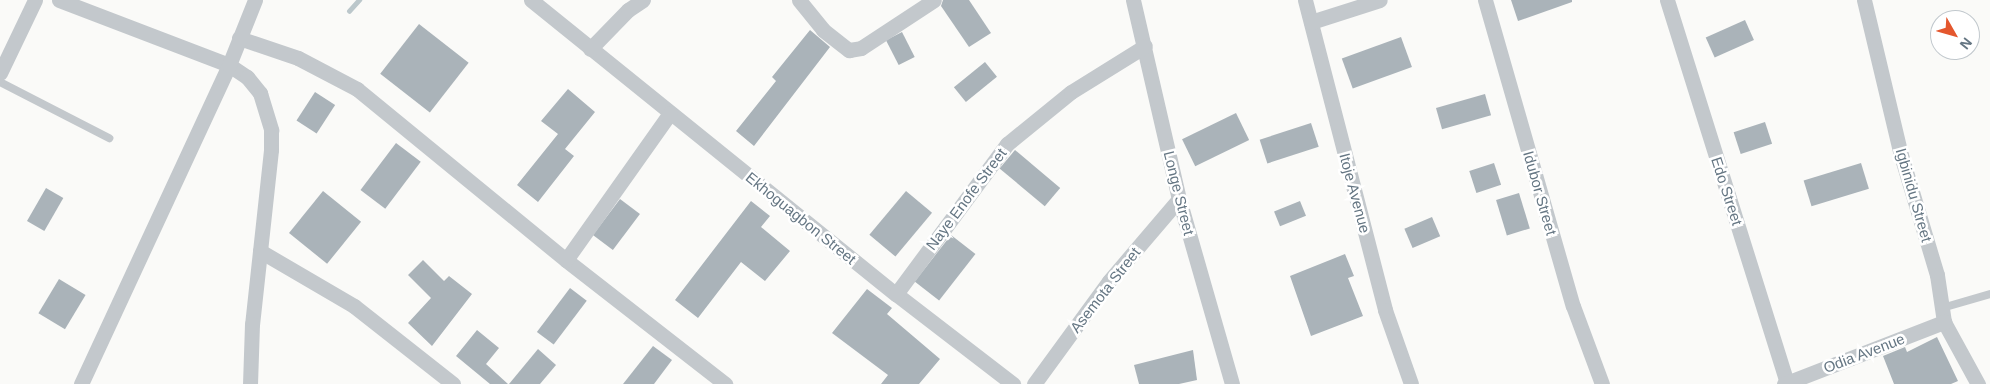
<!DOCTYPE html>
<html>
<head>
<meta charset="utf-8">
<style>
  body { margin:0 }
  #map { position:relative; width:1990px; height:384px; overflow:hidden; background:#fafaf8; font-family:Arial,sans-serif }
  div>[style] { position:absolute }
  .stream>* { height:4.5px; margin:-2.25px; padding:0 2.25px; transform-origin:2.25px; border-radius:2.25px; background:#bbc7cb }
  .building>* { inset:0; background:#aab3b9; transform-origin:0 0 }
  .lane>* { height:8px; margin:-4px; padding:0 4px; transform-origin:4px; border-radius:4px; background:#c3c8cc }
  .street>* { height:15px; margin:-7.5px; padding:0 7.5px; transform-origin:7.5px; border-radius:7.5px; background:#c3c8cc }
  span { translate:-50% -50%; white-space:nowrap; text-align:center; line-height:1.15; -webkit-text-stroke:5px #fff; paint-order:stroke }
  .street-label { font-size:15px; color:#657683 }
  .north { position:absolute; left:1930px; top:10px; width:50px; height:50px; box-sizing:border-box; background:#fff; border:1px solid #c1c8cd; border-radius:50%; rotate:128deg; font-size:14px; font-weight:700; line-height:20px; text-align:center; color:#657683 }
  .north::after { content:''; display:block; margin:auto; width:18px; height:22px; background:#e4572e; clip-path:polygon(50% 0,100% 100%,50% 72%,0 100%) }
</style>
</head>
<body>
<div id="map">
  <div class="stream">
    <div style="left:349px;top:11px;width:15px;rotate:-48deg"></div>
  </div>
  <div class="building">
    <div style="clip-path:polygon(943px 0,969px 0,991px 33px,969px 47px,941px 6px)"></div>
    <div style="clip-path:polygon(1511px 0,1572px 0,1572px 2px,1518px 21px)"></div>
    <div style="left:1745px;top:20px;width:22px;height:43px;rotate:66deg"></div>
    <div style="left:419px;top:24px;width:63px;height:63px;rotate:38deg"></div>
    <div style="clip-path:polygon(810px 30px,830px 47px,754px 146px,736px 131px,776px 81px,772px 77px)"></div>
    <div style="left:902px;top:32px;width:28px;height:18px;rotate:63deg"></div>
    <div style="left:1401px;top:37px;width:32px;height:63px;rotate:70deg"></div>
    <div style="left:985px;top:62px;width:19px;height:40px;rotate:51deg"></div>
    <div style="clip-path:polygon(568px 89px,595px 112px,565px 149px,574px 156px,538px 202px,517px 185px,558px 134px,541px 121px)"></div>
    <div style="left:315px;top:92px;width:24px;height:34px;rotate:33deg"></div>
    <div style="left:1485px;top:94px;width:22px;height:51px;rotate:74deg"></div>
    <div style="left:1236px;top:113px;width:30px;height:60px;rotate:64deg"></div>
    <div style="left:1765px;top:122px;width:23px;height:33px;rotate:72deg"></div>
    <div style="left:1311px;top:123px;width:25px;height:54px;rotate:72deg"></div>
    <div style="left:396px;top:143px;width:31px;height:59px;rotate:37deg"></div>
    <div style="left:1015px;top:150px;width:59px;height:24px;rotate:40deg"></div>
    <div style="left:1494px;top:163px;width:23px;height:26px;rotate:72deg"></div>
    <div style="left:1861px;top:163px;width:27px;height:60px;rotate:73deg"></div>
    <div style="left:46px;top:188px;width:20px;height:38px;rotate:30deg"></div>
    <div style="left:323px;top:191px;width:49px;height:54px;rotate:39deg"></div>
    <div style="left:906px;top:191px;width:34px;height:57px;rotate:40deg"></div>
    <div style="left:1519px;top:193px;width:37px;height:24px;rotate:73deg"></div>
    <div style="left:620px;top:199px;width:25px;height:45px;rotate:37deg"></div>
    <div style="clip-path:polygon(751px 201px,770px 216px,761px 227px,790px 251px,765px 281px,741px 262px,698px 318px,675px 300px)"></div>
    <div style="left:1300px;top:201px;width:16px;height:28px;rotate:68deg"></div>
    <div style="left:1432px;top:217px;width:21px;height:30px;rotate:67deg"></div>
    <div style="left:951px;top:235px;width:31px;height:59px;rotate:38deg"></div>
    <div style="clip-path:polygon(1345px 254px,1354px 276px,1348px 278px,1363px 316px,1311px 336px,1290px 276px)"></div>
    <div style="clip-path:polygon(423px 260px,444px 281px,449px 276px,472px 294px,432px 346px,408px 323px,431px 298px,408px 275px)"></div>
    <div style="left:59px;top:279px;width:31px;height:40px;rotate:31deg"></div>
    <div style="left:570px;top:288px;width:21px;height:55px;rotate:37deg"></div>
    <div style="clip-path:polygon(867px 289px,892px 308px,887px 314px,940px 359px,919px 384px,881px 384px,888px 375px,832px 333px)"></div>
    <div style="clip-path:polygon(477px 330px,499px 348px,486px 364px,508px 384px,490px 384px,456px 356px)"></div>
    <div style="clip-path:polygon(1937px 337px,1958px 381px,1951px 384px,1894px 384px,1883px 356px,1905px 347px,1907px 352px)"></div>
    <div style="clip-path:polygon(653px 346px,672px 360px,654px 384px,623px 384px)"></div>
    <div style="clip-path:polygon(538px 349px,556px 365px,540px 384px,509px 384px)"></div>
    <div style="clip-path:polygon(1193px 350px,1197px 380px,1179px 384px,1139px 384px,1134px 365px)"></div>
  </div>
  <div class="lane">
    <div style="left:0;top:82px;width:123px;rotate:27.2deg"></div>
    <div style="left:1942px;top:308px;width:50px;rotate:-16.3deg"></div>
  </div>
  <div class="street">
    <div style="left:59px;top:0;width:182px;rotate:20.9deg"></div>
    <div style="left:229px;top:65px;width:22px;rotate:34deg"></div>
    <div style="left:247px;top:77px;width:21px;rotate:51deg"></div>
    <div style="left:260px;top:93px;width:39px;rotate:73deg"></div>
    <div style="left:271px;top:130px;width:20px;rotate:90deg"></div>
    <div style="left:271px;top:150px;width:175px;rotate:96.2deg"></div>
    <div style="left:252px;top:324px;width:60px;rotate:91.9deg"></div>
    <div style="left:531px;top:0;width:469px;rotate:38.9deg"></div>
    <div style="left:896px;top:294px;width:148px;rotate:37.6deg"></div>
    <div style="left:799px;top:0;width:38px;rotate:51deg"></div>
    <div style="left:823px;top:30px;width:33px;rotate:38deg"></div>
    <div style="left:849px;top:50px;width:12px;rotate:-9deg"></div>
    <div style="left:861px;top:48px;width:87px;rotate:-33.3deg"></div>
    <div style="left:1133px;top:0;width:204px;rotate:77deg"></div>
    <div style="left:1179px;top:199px;width:192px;rotate:74deg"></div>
    <div style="left:1305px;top:0;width:320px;rotate:75.5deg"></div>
    <div style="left:1385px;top:310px;width:78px;rotate:70.6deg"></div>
    <div style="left:1485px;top:0;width:318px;rotate:74deg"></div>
    <div style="left:1573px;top:306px;width:83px;rotate:69.6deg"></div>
    <div style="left:1667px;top:0;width:400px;rotate:72.6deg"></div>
    <div style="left:1864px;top:0;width:159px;rotate:76.6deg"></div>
    <div style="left:1901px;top:155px;width:125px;rotate:73.3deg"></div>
    <div style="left:1937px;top:275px;width:48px;rotate:81.5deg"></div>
    <div style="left:1944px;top:322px;width:71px;rotate:61.3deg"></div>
    <div style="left:1311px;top:22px;width:72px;rotate:-17.7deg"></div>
    <div style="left:239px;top:38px;width:62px;rotate:18.7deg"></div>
    <div style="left:298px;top:58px;width:67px;rotate:27.7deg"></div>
    <div style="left:357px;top:89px;width:270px;rotate:39.3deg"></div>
    <div style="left:566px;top:260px;width:202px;rotate:37.9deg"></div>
    <div style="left:590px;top:49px;width:54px;rotate:-45.7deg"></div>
    <div style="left:628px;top:10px;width:18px;rotate:-34deg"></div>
    <div style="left:0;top:73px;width:81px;rotate:-64.4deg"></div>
    <div style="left:260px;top:251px;width:109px;rotate:30.3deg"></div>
    <div style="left:354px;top:306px;width:126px;rotate:38.2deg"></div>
    <div style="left:566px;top:260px;width:180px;rotate:-54.7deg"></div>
    <div style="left:896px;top:294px;width:187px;rotate:-53.5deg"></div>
    <div style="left:1007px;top:144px;width:82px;rotate:-39.1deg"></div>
    <div style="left:1071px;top:92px;width:87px;rotate:-31.9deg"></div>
    <div style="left:81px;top:384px;width:352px;rotate:-65.1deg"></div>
    <div style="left:229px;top:65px;width:70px;rotate:-68.2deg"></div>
    <div style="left:1034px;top:384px;width:127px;rotate:-53.9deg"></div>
    <div style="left:1109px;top:281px;width:108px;rotate:-49.5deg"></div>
    <div style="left:1784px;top:384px;width:172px;rotate:-21.2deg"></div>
  </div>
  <div class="street-label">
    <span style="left:1727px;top:191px;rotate:72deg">Edo Street</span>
    <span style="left:1179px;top:193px;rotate:76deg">Longe Street</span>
    <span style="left:1355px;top:193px;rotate:75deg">Itoje Avenue</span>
    <span style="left:1540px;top:193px;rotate:74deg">Idubor Street</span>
    <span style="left:1914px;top:195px;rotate:74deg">Igbinidu Street</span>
    <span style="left:966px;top:199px;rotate:-53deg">Naye Enofe Street</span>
    <span style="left:801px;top:218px;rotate:39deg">Ekhoguagbon Street</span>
    <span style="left:1105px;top:290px;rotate:-52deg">Asemota Street</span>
    <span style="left:1864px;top:353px;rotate:-21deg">Odia Avenue</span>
  </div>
  <div class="north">N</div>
</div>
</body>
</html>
